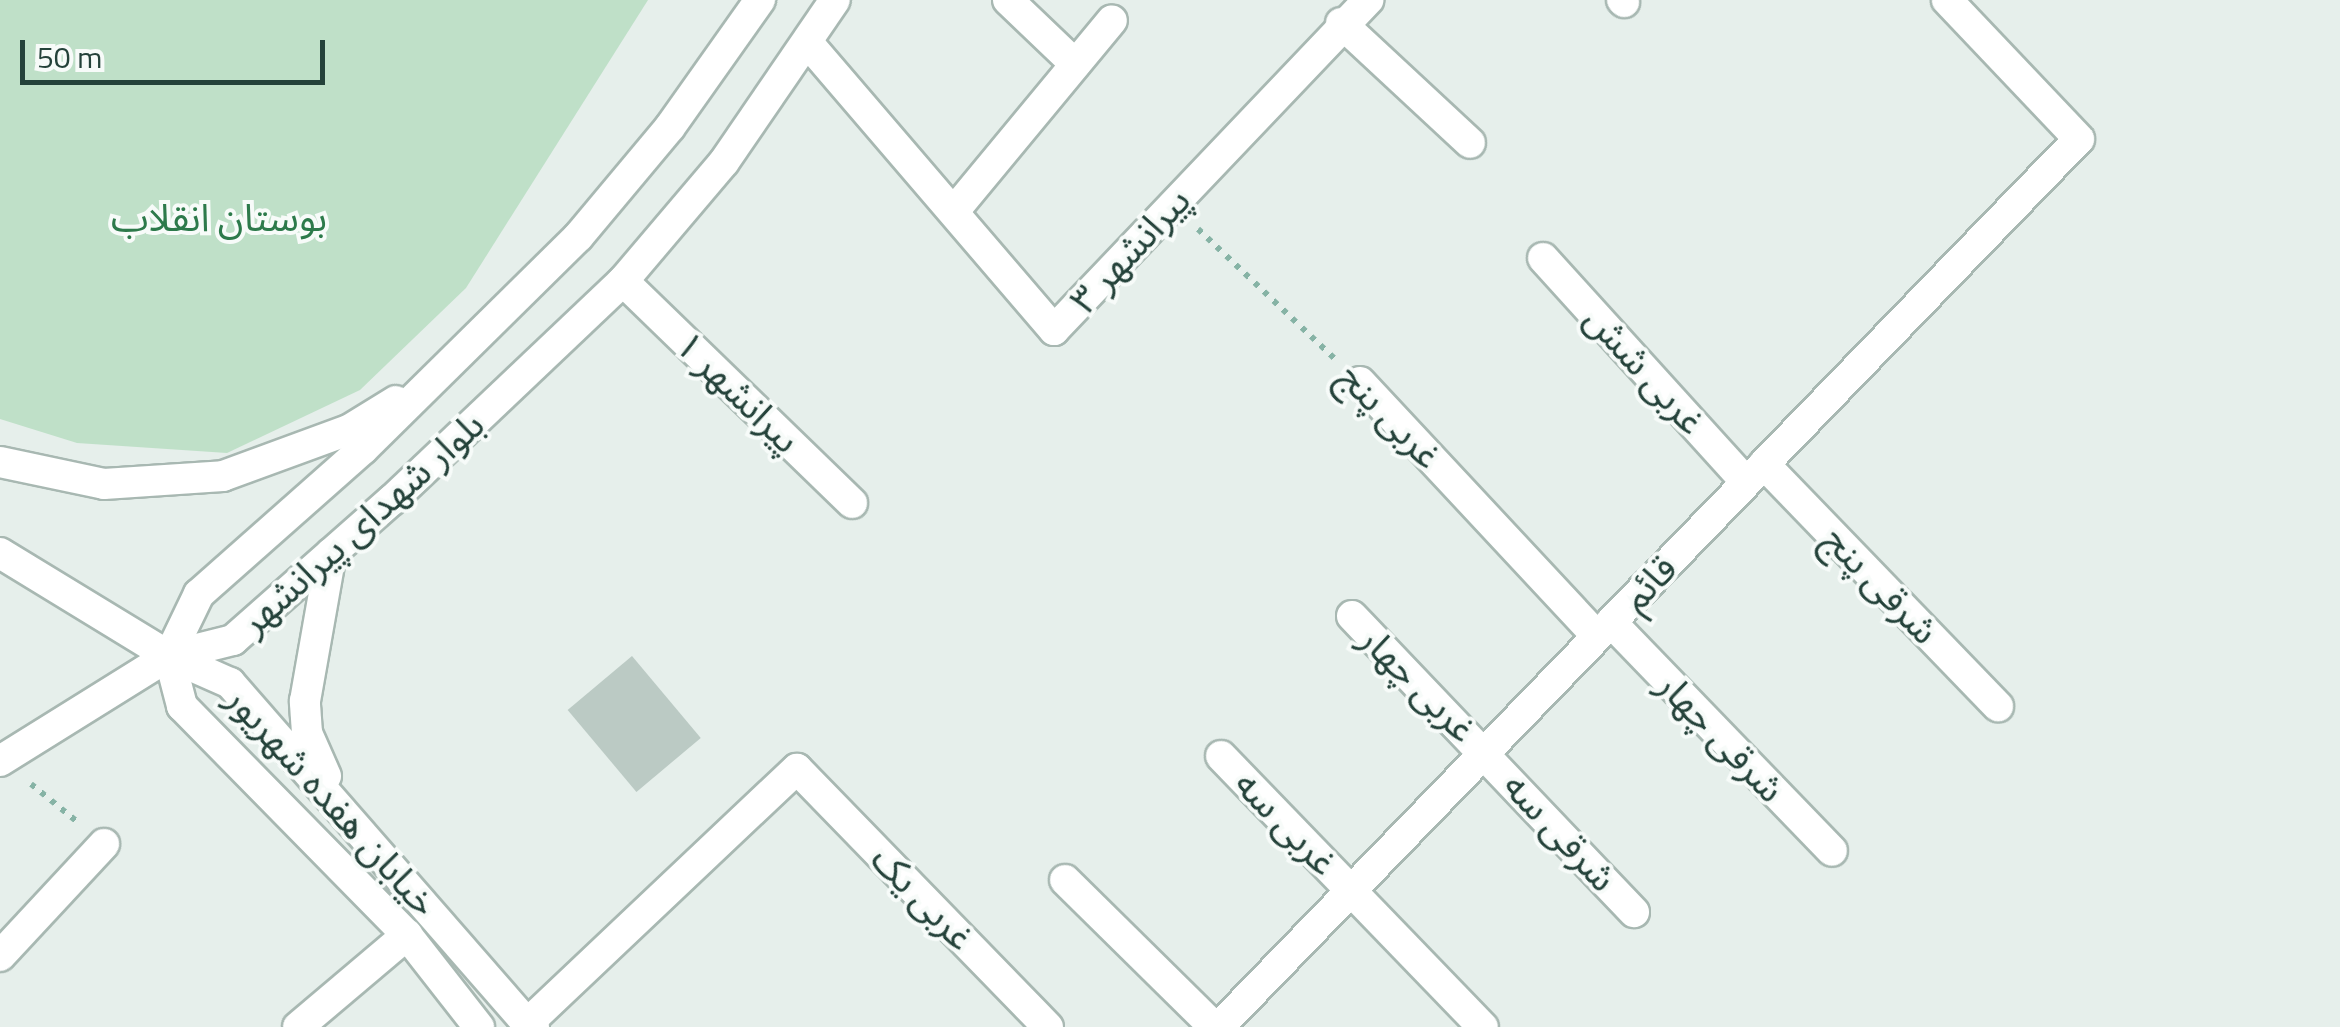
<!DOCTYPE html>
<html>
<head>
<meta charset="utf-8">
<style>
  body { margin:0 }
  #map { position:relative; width:2340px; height:1027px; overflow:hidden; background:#e6efeb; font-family:"Titillium Web","Noto Sans Arabic",sans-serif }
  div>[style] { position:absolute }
  .green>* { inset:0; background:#bfe0c8 }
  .building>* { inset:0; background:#bbcac4; transform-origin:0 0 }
  .path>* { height:6px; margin-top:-3px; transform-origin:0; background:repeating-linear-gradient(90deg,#86b3a5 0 5px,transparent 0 13px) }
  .roads { filter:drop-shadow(2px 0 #a8b8b2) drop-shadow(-2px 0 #a8b8b2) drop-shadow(0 2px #a8b8b2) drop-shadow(0 -2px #a8b8b2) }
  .minor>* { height:30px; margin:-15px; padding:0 15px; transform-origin:15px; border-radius:15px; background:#fff }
  .secondary>* { height:30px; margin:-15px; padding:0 15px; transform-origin:15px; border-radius:15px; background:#fff }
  span { translate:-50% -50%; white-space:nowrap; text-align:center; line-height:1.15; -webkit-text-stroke:8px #f7fbf9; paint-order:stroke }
  .park-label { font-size:38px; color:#2d7a4b }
  .street-label { font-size:38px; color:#24423a }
  .scale { position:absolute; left:20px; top:40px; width:305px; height:45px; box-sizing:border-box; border:5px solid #24423a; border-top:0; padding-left:12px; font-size:30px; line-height:35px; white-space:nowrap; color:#24423a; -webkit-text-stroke:8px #f7fbf9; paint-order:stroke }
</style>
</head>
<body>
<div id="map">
  <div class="green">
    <div style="clip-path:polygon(0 0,648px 0,466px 288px,360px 390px,227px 453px,77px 443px,0 419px)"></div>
  </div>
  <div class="building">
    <div style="left:632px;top:656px;width:107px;height:84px;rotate:50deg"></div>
  </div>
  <div class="path">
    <div style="left:1198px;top:229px;width:192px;rotate:43.5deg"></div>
    <div style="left:31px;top:784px;width:63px;rotate:39.2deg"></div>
  </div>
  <div class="roads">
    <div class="minor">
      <div style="left:1008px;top:0;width:93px;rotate:43.7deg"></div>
      <div style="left:1622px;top:0;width:3px;rotate:45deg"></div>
      <div style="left:1341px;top:23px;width:176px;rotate:42.9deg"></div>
      <div style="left:808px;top:43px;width:378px;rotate:49.4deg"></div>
      <div style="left:1054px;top:330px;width:456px;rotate:-46.4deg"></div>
      <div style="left:955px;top:210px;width:246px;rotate:-50.4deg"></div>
      <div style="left:1543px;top:258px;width:302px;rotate:47.8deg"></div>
      <div style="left:623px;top:281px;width:319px;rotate:44.1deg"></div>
      <div style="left:1360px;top:382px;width:347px;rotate:47deg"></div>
      <div style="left:1764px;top:464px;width:337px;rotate:46deg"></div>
      <div style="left:1352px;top:616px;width:409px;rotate:46.4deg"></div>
      <div style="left:1611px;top:622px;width:318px;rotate:46deg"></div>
      <div style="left:1221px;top:756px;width:377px;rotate:46deg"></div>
      <div style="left:1065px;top:880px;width:209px;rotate:44.6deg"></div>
      <div style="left:0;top:956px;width:153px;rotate:-47.1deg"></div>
      <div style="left:298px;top:1027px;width:143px;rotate:-40.2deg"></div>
      <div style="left:534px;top:1027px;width:7px;rotate:-146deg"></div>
      <div style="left:528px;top:1023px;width:370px;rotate:-43.4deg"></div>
      <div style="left:797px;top:769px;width:360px;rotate:45.8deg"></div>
      <div style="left:1219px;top:1027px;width:1236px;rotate:-45.92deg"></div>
      <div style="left:2079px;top:139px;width:192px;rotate:-133.5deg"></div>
    </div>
    <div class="secondary">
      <div style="left:0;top:462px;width:106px;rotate:11.9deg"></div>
      <div style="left:104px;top:484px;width:119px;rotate:-3.8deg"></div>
      <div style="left:223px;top:476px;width:134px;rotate:-20.1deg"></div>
      <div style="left:349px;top:430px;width:55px;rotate:-31.7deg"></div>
      <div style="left:0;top:553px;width:198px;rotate:31.4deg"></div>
      <div style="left:169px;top:656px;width:67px;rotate:23.9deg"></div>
      <div style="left:230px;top:683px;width:456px;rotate:48.9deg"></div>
      <div style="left:169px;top:656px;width:69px;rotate:-64.2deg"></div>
      <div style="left:199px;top:594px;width:219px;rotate:-41.5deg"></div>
      <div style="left:363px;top:449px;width:302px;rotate:-44.6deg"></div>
      <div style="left:578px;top:237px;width:143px;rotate:-50.1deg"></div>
      <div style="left:670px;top:127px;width:156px;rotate:-54.7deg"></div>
      <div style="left:169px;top:656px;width:52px;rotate:75.4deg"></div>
      <div style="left:182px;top:706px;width:321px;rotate:45.5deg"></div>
      <div style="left:407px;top:935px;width:117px;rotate:52deg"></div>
      <div style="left:0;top:761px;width:199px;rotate:-31.9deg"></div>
      <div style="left:169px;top:656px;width:66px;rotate:-14deg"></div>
      <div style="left:233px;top:640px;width:212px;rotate:-41.4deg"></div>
      <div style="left:392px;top:500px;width:318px;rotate:-43.5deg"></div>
      <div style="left:623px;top:281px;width:156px;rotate:-49.7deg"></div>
      <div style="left:724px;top:162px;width:196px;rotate:-55.6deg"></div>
      <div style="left:326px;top:776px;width:47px;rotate:-113.8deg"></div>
      <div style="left:307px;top:733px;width:32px;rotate:-94deg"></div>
      <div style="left:305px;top:701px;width:150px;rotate:-80deg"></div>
    </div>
  </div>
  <div class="park-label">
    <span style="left:219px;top:218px">بوستان انقلاب</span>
  </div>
  <div class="street-label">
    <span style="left:1130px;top:250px;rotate:-47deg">پیرانشهر ۳</span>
    <span style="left:1645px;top:370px;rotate:48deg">غربی شش</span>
    <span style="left:738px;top:392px;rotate:44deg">پیرانشهر ۱</span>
    <span style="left:1390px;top:416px;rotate:46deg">غربی پنج</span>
    <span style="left:362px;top:523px;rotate:-42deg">بلوار شهدای پیرانشهر</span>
    <span style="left:1649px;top:583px;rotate:-46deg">قائم</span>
    <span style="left:1881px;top:585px;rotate:46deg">شرقی پنج</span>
    <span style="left:1418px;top:684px;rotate:45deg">غربی چهار</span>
    <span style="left:1721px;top:737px;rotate:46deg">شرقی چهار</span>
    <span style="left:332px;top:801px;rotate:48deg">خیابان هفده شهریور</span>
    <span style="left:1286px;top:823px;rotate:46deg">غربی سه</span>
    <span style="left:1560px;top:832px;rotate:47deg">شرقی سه</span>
    <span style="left:923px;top:898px;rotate:46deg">غربی یک</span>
  </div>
  <div class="scale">50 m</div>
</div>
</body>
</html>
